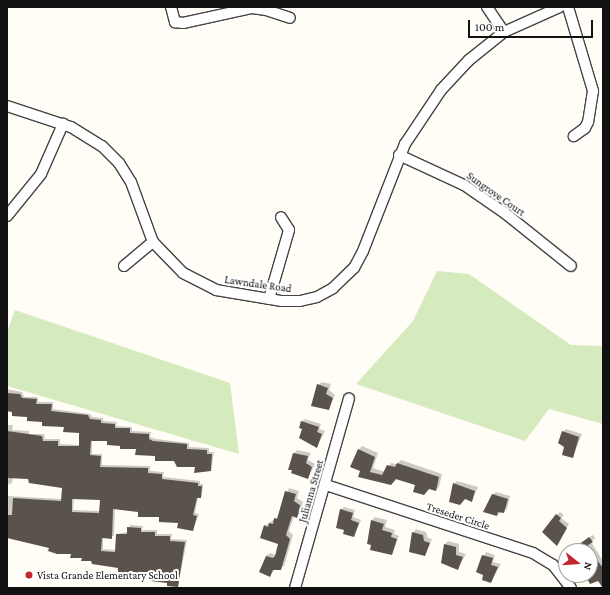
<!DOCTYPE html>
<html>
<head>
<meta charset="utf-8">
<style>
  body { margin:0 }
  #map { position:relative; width:610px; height:595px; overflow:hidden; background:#fffdf5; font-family:"Crimson Pro",serif }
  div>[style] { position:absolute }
  .green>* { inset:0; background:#d5ebbd }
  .shadow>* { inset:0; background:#0003 }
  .building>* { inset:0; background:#5a524d }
  .roads { filter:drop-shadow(1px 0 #444) drop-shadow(-1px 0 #444) drop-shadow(0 1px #444) drop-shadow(0 -1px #444) }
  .minor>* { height:10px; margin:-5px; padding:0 5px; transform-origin:5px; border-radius:5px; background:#fff }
  .dots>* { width:11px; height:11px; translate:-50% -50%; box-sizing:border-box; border:2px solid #fff; border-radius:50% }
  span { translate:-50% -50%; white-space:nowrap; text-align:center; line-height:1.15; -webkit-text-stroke:4px #fff; paint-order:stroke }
  .street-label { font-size:11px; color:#111 }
  .poi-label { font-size:11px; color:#111 }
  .left { translate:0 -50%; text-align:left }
  .frame { position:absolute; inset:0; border:8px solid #111; pointer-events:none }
  .north { position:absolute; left:558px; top:543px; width:40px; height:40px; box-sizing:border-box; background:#fff; border:1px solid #a0a0a0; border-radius:50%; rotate:107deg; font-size:11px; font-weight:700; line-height:16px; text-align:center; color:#111 }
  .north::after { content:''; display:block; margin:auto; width:14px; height:18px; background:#c4262e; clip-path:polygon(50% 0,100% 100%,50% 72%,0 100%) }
  .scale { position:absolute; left:468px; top:20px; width:125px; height:18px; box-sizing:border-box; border:2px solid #111; border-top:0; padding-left:5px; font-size:12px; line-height:14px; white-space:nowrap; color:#111; -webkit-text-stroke:3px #fff; paint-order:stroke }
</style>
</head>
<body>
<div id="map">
  <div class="green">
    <div style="clip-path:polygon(437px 271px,469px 274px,571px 345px,603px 346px,603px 424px,549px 409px,525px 441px,356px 384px,413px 321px)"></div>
    <div style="clip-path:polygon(15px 310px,230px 383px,239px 454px,7px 386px,7px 332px)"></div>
  </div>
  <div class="shadow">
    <div style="clip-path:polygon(322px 382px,331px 384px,329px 390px,335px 395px,328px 409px,318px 385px)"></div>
    <div style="clip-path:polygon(evenodd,7px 389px,22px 392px,24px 397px,38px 397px,38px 402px,53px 402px,53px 409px,90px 414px,92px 417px,103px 418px,103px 421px,117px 422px,116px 426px,132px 427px,132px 431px,151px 432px,150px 437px,156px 439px,189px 443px,189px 447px,209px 448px,209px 452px,214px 452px,211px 470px,108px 440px,92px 440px,92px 454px,102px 454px,102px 465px,150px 466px,150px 471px,164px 472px,163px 477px,200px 481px,200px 484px,203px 484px,202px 495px,198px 497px,195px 513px,199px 514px,193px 530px,180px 522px,139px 511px,115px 508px,114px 536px,103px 537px,103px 549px,116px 550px,117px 534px,128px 532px,130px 525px,143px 526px,142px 530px,157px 530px,157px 534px,172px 534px,171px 539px,187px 540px,178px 586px,152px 577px,137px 576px,138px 573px,72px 553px,7px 537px,7px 496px,62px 499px,63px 487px,29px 478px,13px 477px,12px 483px,7px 485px,7px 425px,13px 425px,12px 430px,29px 431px,29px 434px,44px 434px,45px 439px,60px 439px,60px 444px,80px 445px,80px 432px,7px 411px,7px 389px,74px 498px,101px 499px,100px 511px,73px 510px,74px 498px)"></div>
    <div style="clip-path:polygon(305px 419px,321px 424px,319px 429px,325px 431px,317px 447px,304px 428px,301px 422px)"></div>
    <div style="clip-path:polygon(566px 429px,582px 434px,573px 457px,566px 447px,563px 432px)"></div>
    <div style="clip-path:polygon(362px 446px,378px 453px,373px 468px,385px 472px,391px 463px,397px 464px,401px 460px,442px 474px,439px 487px,436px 490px,361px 470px,359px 449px)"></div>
    <div style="clip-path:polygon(297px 450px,311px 453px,308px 460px,315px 464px,308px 478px,294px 453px)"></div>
    <div style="clip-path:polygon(457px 481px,478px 487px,472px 500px,465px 498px,460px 504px,454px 484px)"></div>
    <div style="clip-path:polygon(289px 488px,299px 491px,297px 498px,303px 502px,300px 513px,294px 516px,289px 531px,293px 535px,284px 566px,274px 570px,270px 576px,266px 556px,270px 553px,276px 555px,280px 543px,265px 526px,279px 516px)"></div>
    <div style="clip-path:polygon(496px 492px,510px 496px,507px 509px,497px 515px,492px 495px)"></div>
    <div style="clip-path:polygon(344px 507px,355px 510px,353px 517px,361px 520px,354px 536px,346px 530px,340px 510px)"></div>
    <div style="clip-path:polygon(560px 512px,564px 515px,561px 518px,569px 524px,557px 544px,557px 515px)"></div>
    <div style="clip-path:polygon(375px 517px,387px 520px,385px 527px,395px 530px,394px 534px,399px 536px,392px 554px,372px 520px)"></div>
    <div style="clip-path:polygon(416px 529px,426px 532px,428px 538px,432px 539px,425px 555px,413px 533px)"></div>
    <div style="clip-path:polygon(593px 535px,595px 538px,591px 542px,603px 561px,603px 585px,598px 580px,591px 582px,586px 575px,590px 575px,590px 551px,573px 549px)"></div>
    <div style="clip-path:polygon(448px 541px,459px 544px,459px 552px,466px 554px,457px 569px,449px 567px,445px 544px)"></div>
    <div style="clip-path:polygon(486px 552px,495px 555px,493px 562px,501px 564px,491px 581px,485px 574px,477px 572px)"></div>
  </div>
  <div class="building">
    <div style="clip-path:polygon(317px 384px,328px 388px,326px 394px,333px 398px,329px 410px,311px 406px)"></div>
    <div style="clip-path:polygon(evenodd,7px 393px,20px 394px,22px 398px,37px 399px,36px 404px,52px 404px,51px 411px,88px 415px,90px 419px,101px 420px,101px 423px,115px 424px,115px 428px,130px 428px,130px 433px,149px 434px,149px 439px,153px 441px,187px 444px,187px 449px,207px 450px,207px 454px,212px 454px,211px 471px,194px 473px,195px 467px,177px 467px,174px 461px,155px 461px,155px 456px,135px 455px,136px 449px,120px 449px,120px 446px,107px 445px,107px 441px,91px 441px,90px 455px,101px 456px,100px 467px,148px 468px,148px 473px,162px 474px,162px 479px,198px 483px,198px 486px,202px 486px,201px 498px,197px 498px,193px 515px,197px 516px,193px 531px,177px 528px,178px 523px,159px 522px,159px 517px,138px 517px,138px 512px,113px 509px,112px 539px,102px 538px,101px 551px,115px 552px,116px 534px,127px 534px,127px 527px,141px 528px,141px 532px,155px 532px,155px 536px,170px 536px,170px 541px,185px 542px,178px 587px,167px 586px,167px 583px,151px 581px,151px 578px,118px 572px,118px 568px,92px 564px,91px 561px,81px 561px,82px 558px,70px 558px,71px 554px,57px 554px,48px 551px,49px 548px,7px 538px,7px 515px,12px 515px,13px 498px,61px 501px,62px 488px,29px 483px,28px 479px,7px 478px,7px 431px,42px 436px,43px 441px,58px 441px,58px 446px,79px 446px,79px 433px,63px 432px,64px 427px,42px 426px,42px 422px,27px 421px,27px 417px,12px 416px,12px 412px,7px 411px,7px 393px,72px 499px,100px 500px,99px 513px,72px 512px,72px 499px)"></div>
    <div style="clip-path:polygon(301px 421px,319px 427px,317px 432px,322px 434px,317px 448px,299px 438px,302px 429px,299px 428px)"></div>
    <div style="clip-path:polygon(562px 431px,579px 437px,573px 458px,562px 455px,564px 447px,558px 443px)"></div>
    <div style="clip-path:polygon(358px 449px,375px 457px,370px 472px,382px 475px,387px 465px,395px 467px,397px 463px,439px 477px,436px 491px,429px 489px,424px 495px,413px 492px,415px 485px,396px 479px,391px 485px,358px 477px,360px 471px,350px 467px)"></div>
    <div style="clip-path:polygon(293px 453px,308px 456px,306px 463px,312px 467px,308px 479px,291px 473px,292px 470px,288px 470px)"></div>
    <div style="clip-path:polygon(453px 483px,475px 491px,472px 502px,465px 499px,460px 505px,449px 502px)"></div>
    <div style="clip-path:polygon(285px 491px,296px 494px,294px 501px,301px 506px,297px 518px,292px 516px,286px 535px,290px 539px,281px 570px,273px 570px,270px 577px,259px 572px,266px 556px,273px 558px,275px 556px,278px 544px,260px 538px,264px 525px,268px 527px,269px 523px,273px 524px,274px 518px,277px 519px)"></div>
    <div style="clip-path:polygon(492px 494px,508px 499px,504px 513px,498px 512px,497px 516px,483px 512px)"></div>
    <div style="clip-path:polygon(340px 509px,353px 513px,351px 520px,359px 523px,354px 537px,343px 534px,344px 530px,336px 528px)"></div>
    <div style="clip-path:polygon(556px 514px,561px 518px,559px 521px,567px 528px,557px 546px,542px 532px)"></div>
    <div style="clip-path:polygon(371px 520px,384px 524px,382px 530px,392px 533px,391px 537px,397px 539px,392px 555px,370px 550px,371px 545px,367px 544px)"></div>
    <div style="clip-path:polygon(412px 532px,423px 535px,424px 541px,430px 543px,425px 556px,409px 552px)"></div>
    <div style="clip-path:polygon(589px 537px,593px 542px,588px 545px,590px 551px,603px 568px,603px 588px,598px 581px,590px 584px,585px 575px,590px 575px,590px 551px,570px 551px)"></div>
    <div style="clip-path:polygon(444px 544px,456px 547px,456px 555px,463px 557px,458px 570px,441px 563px)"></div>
    <div style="clip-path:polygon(482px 555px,493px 558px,491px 565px,498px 567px,491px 583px,482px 580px,483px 575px,476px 572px)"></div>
  </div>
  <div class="roads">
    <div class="minor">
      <div style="left:171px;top:7px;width:16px;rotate:75deg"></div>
      <div style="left:175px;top:22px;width:8px;rotate:7deg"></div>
      <div style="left:183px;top:23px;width:71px;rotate:-12.3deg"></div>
      <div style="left:252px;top:8px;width:14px;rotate:8deg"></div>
      <div style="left:266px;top:10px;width:25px;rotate:18deg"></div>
      <div style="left:487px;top:7px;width:30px;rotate:56deg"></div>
      <div style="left:568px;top:7px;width:88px;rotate:73.4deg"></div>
      <div style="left:593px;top:91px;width:31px;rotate:99deg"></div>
      <div style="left:588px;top:122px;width:7px;rotate:117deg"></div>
      <div style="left:585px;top:128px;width:14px;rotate:144deg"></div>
      <div style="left:7px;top:106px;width:67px;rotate:18.2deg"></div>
      <div style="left:71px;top:127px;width:36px;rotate:32deg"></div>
      <div style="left:102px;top:146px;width:24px;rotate:45deg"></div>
      <div style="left:119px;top:163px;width:22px;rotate:58deg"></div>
      <div style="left:131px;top:182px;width:64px;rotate:69.9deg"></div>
      <div style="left:153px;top:242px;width:43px;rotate:45.9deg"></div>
      <div style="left:183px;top:273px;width:37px;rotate:27deg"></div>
      <div style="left:216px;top:290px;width:67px;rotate:9.5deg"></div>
      <div style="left:282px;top:301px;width:18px"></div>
      <div style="left:300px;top:301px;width:17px;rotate:-13deg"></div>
      <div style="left:317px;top:297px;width:18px;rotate:-29deg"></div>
      <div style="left:333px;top:288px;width:29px;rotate:-44deg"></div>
      <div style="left:354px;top:268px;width:19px;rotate:-62deg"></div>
      <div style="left:363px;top:251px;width:115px;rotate:-68.6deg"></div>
      <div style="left:405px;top:144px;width:65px;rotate:-56.3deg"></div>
      <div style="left:441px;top:90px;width:41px;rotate:-47deg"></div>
      <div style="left:469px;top:60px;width:45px;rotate:-38.7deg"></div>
      <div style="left:504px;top:32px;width:61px;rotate:-24.1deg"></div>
      <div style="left:399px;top:155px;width:72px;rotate:24.8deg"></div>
      <div style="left:464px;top:185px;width:51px;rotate:34.6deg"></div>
      <div style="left:506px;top:214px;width:83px;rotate:38.7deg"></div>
      <div style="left:7px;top:216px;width:54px;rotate:-51deg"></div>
      <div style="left:41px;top:174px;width:55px;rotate:-66.3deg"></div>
      <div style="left:124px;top:266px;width:38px;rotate:-40deg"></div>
      <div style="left:269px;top:299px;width:72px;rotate:-73.8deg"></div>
      <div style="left:289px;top:230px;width:15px;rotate:-122deg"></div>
      <div style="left:326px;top:485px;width:218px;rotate:18.2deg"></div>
      <div style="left:533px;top:553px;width:23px;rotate:31deg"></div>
      <div style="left:553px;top:565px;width:29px;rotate:52deg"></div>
      <div style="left:295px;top:588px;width:197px;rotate:-74.1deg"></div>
    </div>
  </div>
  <div class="dots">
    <div style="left:29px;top:575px;background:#c4262e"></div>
  </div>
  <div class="street-label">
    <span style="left:496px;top:194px;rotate:35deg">Sungrove Court</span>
    <span style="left:258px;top:284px;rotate:8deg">Lawndale Road</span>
    <span style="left:311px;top:491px;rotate:-74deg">Julianna Street</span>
    <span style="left:458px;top:516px;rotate:18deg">Treseder Circle</span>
  </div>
  <div class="poi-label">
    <span class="left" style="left:37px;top:575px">Vista Grande Elementary School</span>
  </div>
  <div class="frame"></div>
  <div class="north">N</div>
  <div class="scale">100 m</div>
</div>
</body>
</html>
